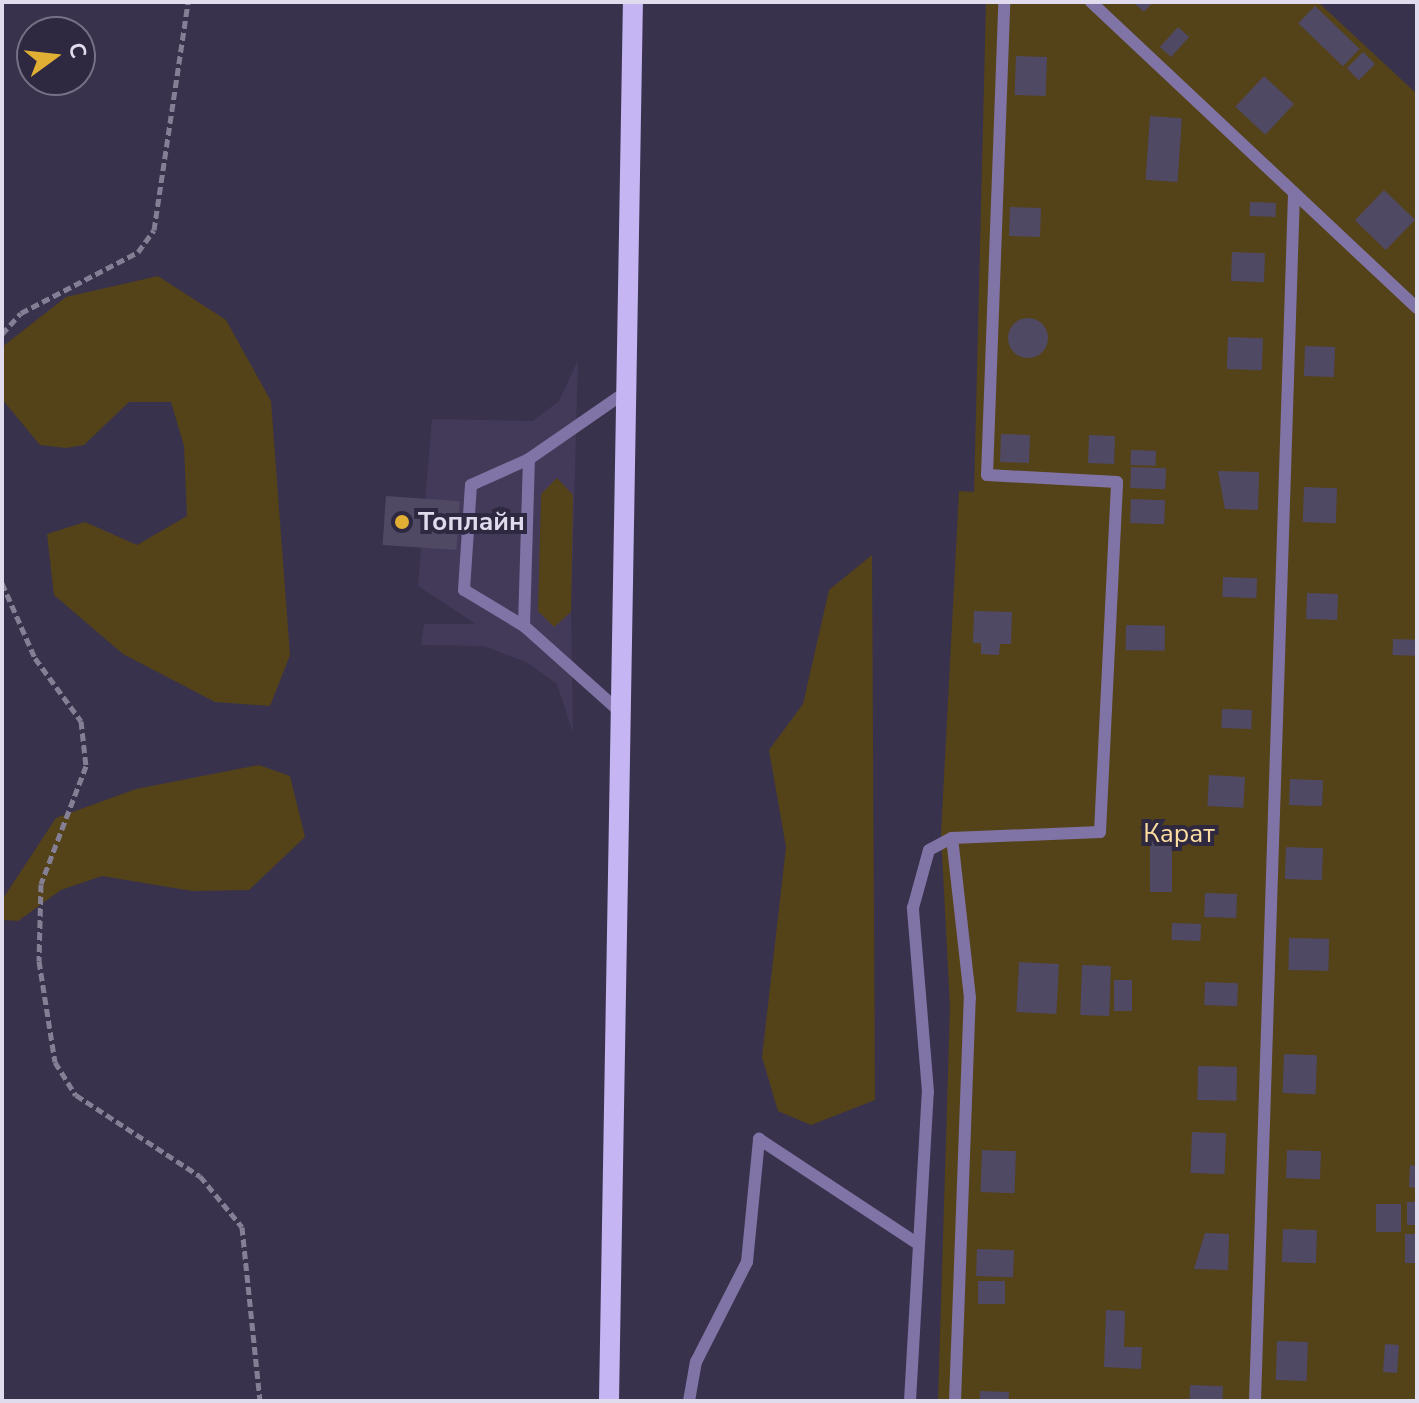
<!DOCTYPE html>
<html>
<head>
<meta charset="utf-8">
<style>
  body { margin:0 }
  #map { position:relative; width:1419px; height:1403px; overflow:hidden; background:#39324c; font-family:"Nunito Sans",sans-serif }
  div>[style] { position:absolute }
  .built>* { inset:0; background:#433a5a }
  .green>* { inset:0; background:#544219 }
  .building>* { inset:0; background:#504964; transform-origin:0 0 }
  .round { border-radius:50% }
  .path>* { height:5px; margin-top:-2.5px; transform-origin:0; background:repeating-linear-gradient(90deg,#857f95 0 8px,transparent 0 12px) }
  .lane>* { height:12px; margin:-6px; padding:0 6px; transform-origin:6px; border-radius:6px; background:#8073a5 }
  .primary>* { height:20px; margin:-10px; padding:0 10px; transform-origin:10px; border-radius:10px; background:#c5b6f3 }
  .dots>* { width:22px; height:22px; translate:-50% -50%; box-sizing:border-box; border:4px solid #2f2841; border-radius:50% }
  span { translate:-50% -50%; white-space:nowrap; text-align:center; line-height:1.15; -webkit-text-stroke:8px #2f2841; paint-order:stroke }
  .poi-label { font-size:26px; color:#e0dced; font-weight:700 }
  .left { translate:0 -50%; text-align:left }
  .park-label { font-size:26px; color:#fcdea1 }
  .frame { position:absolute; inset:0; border:4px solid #e0dced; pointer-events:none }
  .north { position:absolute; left:16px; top:16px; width:80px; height:80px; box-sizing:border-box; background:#2f2841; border:2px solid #767086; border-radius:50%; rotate:75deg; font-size:22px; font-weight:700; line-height:32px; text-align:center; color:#e0dced }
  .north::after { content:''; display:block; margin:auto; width:28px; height:36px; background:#e1af34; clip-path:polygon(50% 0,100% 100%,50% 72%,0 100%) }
</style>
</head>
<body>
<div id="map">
  <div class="built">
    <div style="clip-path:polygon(578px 360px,571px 612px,573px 733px,557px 684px,526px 662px,484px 646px,421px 645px,424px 624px,476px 624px,418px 586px,432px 419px,533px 421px,559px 401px)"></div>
  </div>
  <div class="green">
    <div style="clip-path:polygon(986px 2px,1318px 2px,1417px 94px,1417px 1401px,938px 1401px,950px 1007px,941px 834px,959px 491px,974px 492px)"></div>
    <div style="clip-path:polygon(158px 276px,226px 320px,271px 401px,290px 655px,270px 706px,215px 702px,123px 654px,54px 595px,47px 534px,85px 522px,137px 545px,187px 516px,184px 446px,171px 402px,129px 402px,84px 445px,66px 448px,40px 445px,2px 399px,2px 347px,66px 297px)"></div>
    <div style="clip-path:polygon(557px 478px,573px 495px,571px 612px,554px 627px,538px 611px,541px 494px)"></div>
    <div style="clip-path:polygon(872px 555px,875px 1100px,811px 1125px,778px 1111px,762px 1057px,786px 847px,769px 750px,803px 704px,829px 590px)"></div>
    <div style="clip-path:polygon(259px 765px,290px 776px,305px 837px,249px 890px,192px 891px,102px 876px,61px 890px,18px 921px,2px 920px,2px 900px,56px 818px,136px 789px)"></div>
  </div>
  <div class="building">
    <div style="clip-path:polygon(1133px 2px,1153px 2px,1144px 12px)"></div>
    <div style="left:1315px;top:6px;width:62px;height:24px;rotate:44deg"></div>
    <div style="left:1178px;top:27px;width:15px;height:27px;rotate:42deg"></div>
    <div style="left:1363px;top:52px;width:17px;height:23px;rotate:45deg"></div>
    <div style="left:1016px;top:56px;width:31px;height:39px;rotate:2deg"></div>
    <div style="left:1264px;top:76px;width:41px;height:42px;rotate:43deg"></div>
    <div style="left:1150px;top:116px;width:32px;height:64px;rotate:4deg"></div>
    <div style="left:1384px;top:190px;width:43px;height:42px;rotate:44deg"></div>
    <div style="left:1250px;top:202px;width:26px;height:14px;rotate:2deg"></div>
    <div style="left:1010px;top:207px;width:31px;height:29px;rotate:2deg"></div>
    <div style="left:1232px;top:252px;width:33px;height:29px;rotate:2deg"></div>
    <div class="round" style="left:1008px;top:318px;width:40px;height:40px"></div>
    <div style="left:1228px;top:337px;width:35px;height:32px;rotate:2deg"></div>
    <div style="left:1305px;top:346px;width:30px;height:30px;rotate:2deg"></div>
    <div style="left:1001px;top:434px;width:29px;height:28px;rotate:2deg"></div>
    <div style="left:1089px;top:435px;width:26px;height:28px;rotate:2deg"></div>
    <div style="left:1131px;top:450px;width:25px;height:15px;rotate:2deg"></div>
    <div style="left:1131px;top:467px;width:35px;height:21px;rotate:2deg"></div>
    <div style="clip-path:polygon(1218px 471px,1259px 472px,1258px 510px,1225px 509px)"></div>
    <div style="left:1304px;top:487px;width:33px;height:35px;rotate:2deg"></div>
    <div style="left:386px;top:496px;width:74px;height:49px;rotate:4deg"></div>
    <div style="left:1131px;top:499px;width:34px;height:24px;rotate:2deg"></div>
    <div style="left:1223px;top:577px;width:34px;height:20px;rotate:2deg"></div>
    <div style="left:1307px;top:593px;width:31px;height:26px;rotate:2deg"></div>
    <div style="clip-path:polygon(974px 611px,1012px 612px,1011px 644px,1000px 644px,999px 655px,981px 654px,981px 643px,973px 643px)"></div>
    <div style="left:1126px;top:625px;width:39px;height:25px;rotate:1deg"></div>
    <div style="left:1393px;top:639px;width:23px;height:16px;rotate:2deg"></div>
    <div style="left:1222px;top:709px;width:30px;height:19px;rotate:2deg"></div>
    <div style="left:1209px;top:775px;width:36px;height:31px;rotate:3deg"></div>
    <div style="left:1290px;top:779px;width:33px;height:26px;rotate:2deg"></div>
    <div style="left:1150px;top:834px;width:22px;height:58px"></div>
    <div style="left:1286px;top:847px;width:37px;height:32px;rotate:2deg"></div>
    <div style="left:1205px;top:893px;width:32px;height:24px;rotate:2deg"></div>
    <div style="left:1172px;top:923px;width:29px;height:17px;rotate:2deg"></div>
    <div style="left:1289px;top:938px;width:40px;height:32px;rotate:1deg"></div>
    <div style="left:1019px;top:962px;width:40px;height:50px;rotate:3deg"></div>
    <div style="left:1082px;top:965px;width:29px;height:50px;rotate:2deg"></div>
    <div style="left:1114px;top:980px;width:18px;height:31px"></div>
    <div style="left:1205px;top:982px;width:33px;height:23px;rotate:2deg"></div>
    <div style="left:1284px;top:1054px;width:33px;height:39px;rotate:2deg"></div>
    <div style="left:1198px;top:1066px;width:39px;height:34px;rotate:1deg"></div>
    <div style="left:1192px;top:1132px;width:34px;height:41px;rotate:2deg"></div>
    <div style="left:982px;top:1150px;width:34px;height:42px;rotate:2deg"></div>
    <div style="left:1287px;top:1150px;width:34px;height:28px;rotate:2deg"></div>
    <div style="clip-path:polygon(1410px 1165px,1417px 1166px,1417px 1188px,1409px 1187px)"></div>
    <div style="left:1407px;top:1202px;width:10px;height:23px"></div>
    <div style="left:1376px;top:1204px;width:25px;height:28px"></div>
    <div style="left:1283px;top:1229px;width:34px;height:33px;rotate:2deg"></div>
    <div style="clip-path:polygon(1205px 1233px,1229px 1234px,1228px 1270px,1194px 1269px)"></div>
    <div style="left:1405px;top:1234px;width:12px;height:29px"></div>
    <div style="left:977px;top:1249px;width:37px;height:27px;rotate:2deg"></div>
    <div style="left:978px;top:1281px;width:27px;height:23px"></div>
    <div style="clip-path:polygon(1106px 1310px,1125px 1311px,1124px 1347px,1142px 1347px,1141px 1369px,1104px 1367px)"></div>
    <div style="left:1277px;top:1341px;width:31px;height:39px;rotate:2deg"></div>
    <div style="left:1385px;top:1344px;width:14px;height:28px;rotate:4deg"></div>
    <div style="left:1190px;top:1385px;width:33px;height:16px;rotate:2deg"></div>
    <div style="left:980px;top:1391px;width:29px;height:10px;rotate:2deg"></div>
  </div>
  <div class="path">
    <div style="left:2px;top:334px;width:28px;rotate:-48deg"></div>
    <div style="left:21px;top:313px;width:132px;rotate:-27.5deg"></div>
    <div style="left:138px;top:252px;width:27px;rotate:-54deg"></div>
    <div style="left:154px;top:230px;width:231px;rotate:-81.5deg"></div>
    <div style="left:2px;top:583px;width:82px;rotate:66.3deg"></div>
    <div style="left:35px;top:658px;width:78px;rotate:53.9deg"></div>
    <div style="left:81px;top:721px;width:45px;rotate:83.7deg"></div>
    <div style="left:86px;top:766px;width:126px;rotate:110.9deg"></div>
    <div style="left:41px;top:884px;width:77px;rotate:91.5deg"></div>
    <div style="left:39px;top:961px;width:102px;rotate:81deg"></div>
    <div style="left:55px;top:1062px;width:39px;rotate:58deg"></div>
    <div style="left:76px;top:1095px;width:148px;rotate:33.2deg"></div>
    <div style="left:200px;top:1176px;width:66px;rotate:50.5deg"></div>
    <div style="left:242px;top:1227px;width:175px;rotate:84.1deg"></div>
  </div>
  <div class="lane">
    <div style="left:1091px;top:2px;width:447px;rotate:43.2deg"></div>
    <div style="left:524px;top:626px;width:70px;rotate:-149deg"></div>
    <div style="left:464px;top:590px;width:105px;rotate:-86.2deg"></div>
    <div style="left:471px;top:485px;width:64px;rotate:-24.1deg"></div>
    <div style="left:618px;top:710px;width:126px;rotate:-138.2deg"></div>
    <div style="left:524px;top:626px;width:167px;rotate:-88.3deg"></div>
    <div style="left:529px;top:459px;width:114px;rotate:-34.7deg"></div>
    <div style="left:689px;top:1401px;width:40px;rotate:-80deg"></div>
    <div style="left:696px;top:1362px;width:112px;rotate:-63deg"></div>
    <div style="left:747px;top:1262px;width:124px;rotate:-84.4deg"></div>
    <div style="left:759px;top:1139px;width:187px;rotate:33.4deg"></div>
    <div style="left:910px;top:1401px;width:310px;rotate:-86.7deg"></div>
    <div style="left:928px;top:1092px;width:185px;rotate:-94.7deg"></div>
    <div style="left:913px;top:908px;width:60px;rotate:-74.6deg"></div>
    <div style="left:929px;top:850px;width:26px;rotate:-28deg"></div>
    <div style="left:955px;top:1401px;width:403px;rotate:-87.9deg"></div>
    <div style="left:970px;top:998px;width:161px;rotate:-96.4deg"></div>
    <div style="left:952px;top:838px;width:148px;rotate:-2.3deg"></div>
    <div style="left:1100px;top:832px;width:350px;rotate:-87.2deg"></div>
    <div style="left:1117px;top:482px;width:130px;rotate:-176.9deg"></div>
    <div style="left:987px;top:475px;width:473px;rotate:-87.9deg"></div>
    <div style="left:1255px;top:1401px;width:1209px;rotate:-88.15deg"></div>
  </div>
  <div class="primary">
    <div style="left:609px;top:1401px;width:1399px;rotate:-89.02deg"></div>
  </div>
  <div class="dots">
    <div style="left:402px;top:522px;background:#e1af34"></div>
  </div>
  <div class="poi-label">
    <span class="left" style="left:418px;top:522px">Топлайн</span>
  </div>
  <div class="park-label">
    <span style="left:1179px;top:834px">Карат</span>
  </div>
  <div class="frame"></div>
  <div class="north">С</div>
</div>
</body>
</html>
